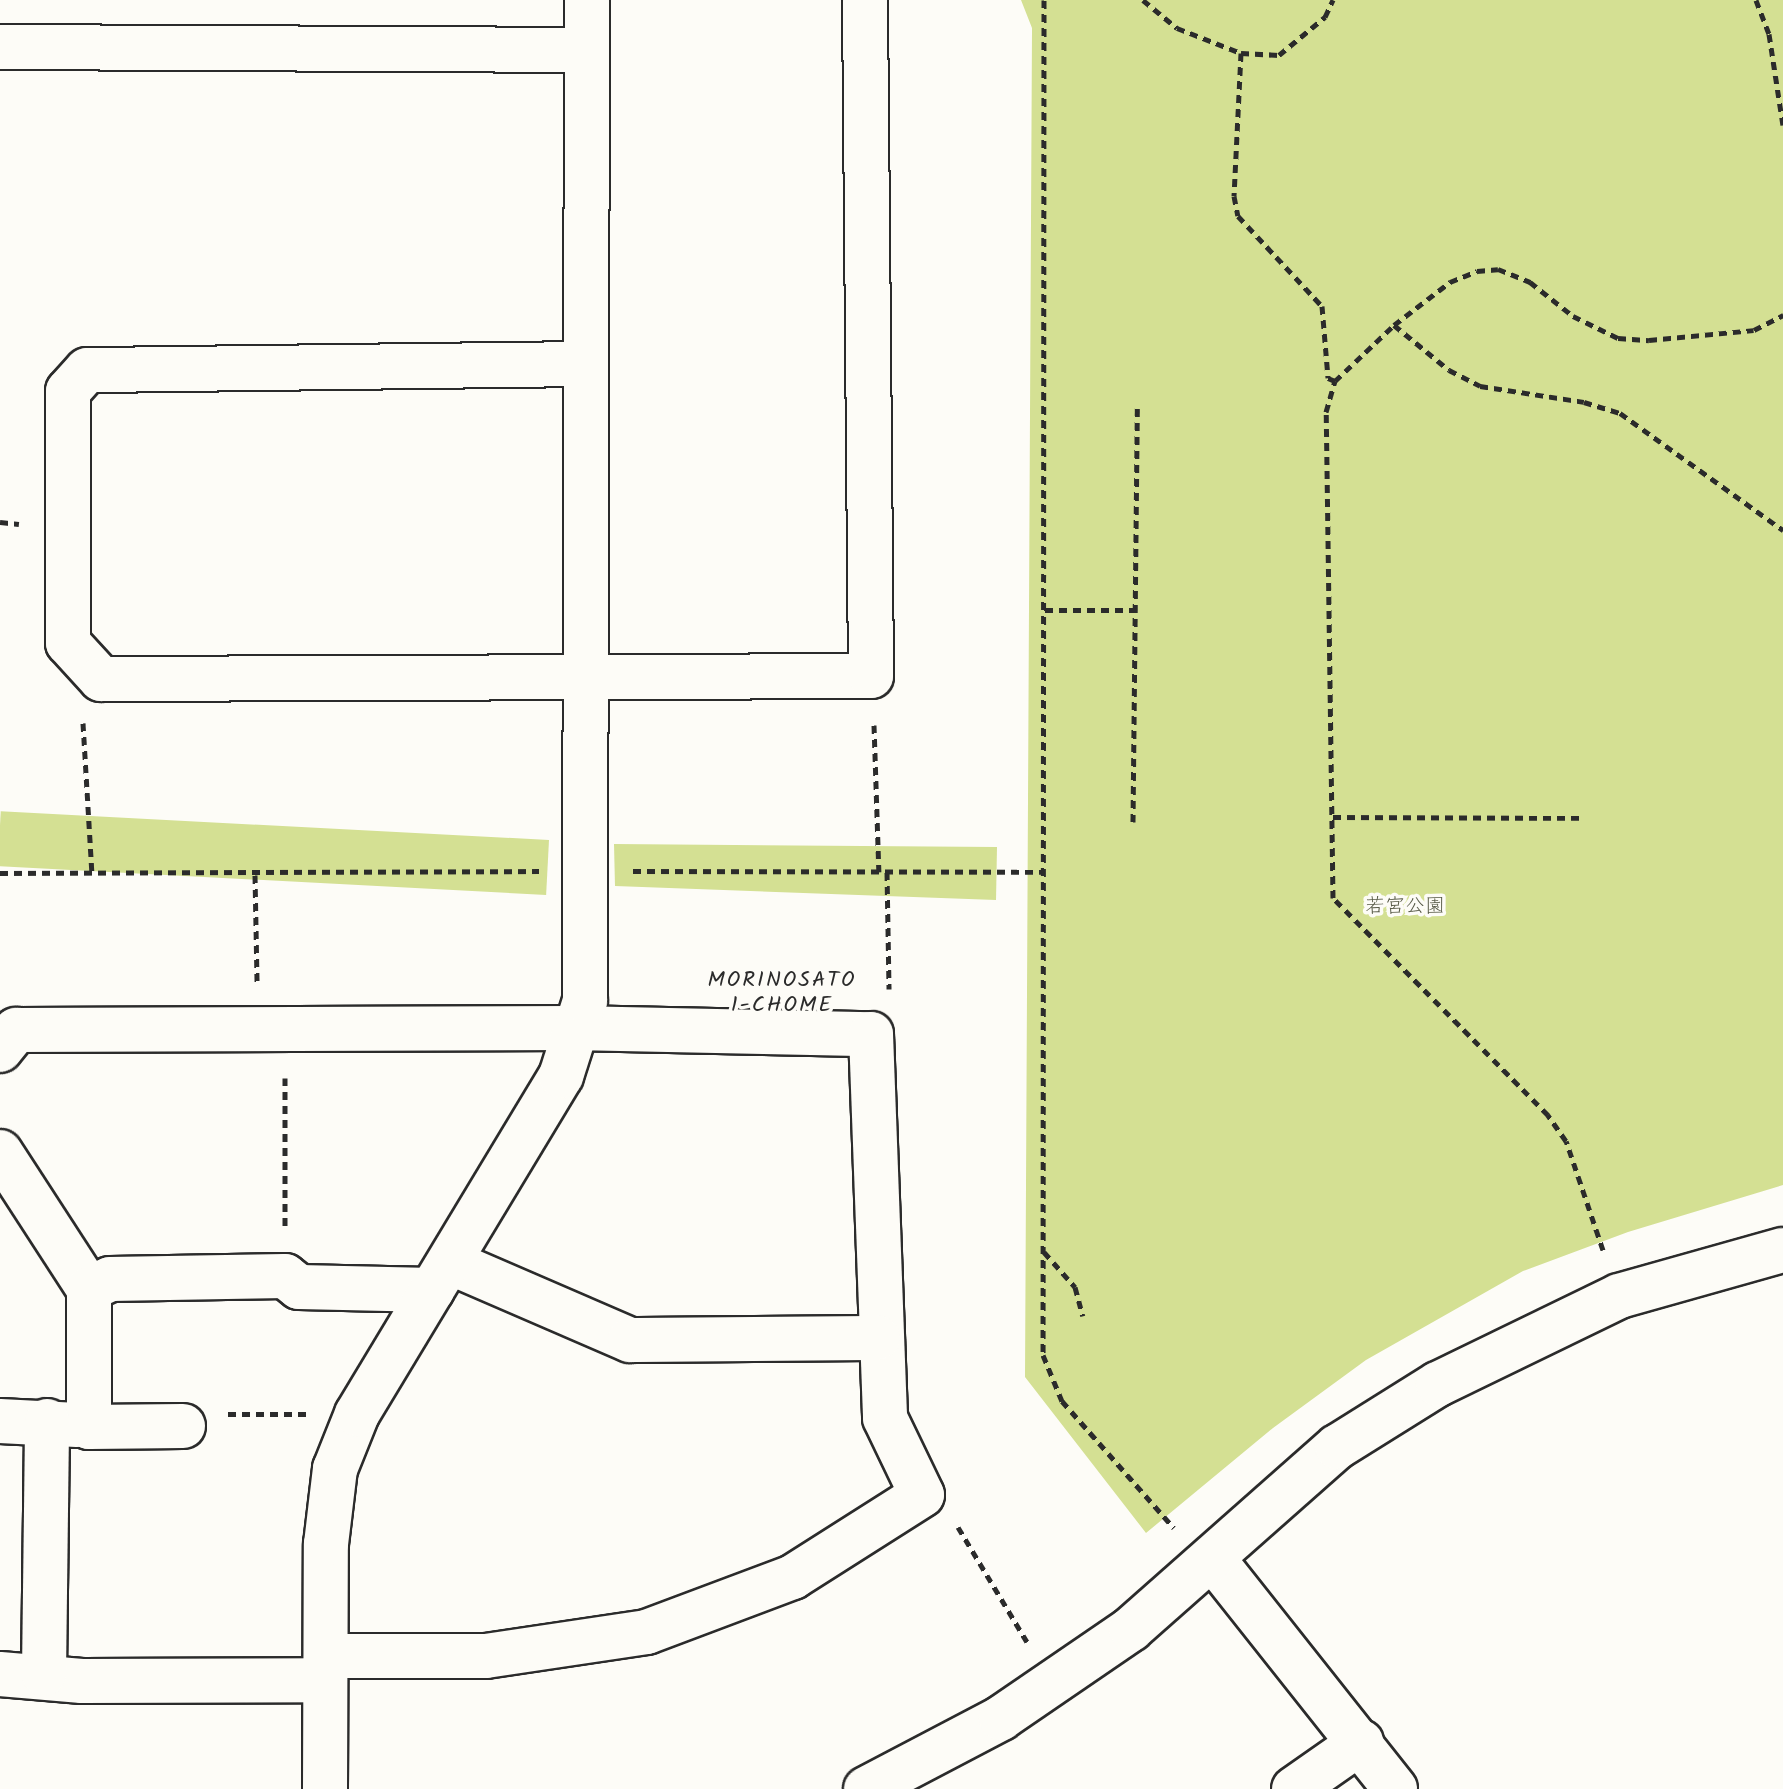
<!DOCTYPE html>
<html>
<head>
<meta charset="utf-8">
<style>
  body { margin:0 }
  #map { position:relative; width:1783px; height:1789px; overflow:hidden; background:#fdfcf7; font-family:Kalam,"Klee One",sans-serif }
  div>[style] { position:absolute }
  .green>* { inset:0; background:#d4e093; transform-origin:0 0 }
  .path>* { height:5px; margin-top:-2.5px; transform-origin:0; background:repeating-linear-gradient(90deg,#2b2b2b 0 8px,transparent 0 14px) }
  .roads { filter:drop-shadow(2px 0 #2b2b2b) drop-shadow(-2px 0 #2b2b2b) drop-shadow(0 2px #2b2b2b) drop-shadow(0 -2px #2b2b2b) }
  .minor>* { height:44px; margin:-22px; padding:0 22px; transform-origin:22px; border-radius:22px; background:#fdfcf7 }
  span { translate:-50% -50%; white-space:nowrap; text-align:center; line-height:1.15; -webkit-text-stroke:7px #fdfcf7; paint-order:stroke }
  .park-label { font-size:20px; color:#555845 }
  .neighbourhood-label { font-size:22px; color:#2b2b2b; letter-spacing:2px }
</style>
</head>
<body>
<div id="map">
  <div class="green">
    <div style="clip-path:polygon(1021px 0,1783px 0,1783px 1185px,1628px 1232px,1523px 1271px,1366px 1360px,1273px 1428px,1146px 1533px,1025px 1377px,1032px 28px)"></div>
    <div style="left:549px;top:840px;width:55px;height:549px;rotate:93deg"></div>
    <div style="clip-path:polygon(614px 844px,997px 847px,996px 900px,615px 886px)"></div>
  </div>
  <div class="path">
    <div style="left:1044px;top:0;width:1355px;rotate:90.04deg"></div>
    <div style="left:1043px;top:1355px;width:50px;rotate:67.6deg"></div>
    <div style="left:1062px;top:1401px;width:169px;rotate:48.6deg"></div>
    <div style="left:1143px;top:0;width:44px;rotate:39.5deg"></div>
    <div style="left:1177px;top:28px;width:69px;rotate:21.3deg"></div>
    <div style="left:1241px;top:53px;width:38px;rotate:3deg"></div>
    <div style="left:1279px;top:55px;width:60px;rotate:-39.6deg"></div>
    <div style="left:1325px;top:17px;width:19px;rotate:-65deg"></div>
    <div style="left:1756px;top:0;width:36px;rotate:69deg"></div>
    <div style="left:1769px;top:34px;width:92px;rotate:81.3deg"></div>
    <div style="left:1241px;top:53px;width:143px;rotate:92.8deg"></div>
    <div style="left:1234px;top:196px;width:20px;rotate:79deg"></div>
    <div style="left:1238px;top:216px;width:123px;rotate:47deg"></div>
    <div style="left:1322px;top:306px;width:72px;rotate:85.2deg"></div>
    <div style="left:1328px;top:378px;width:8px;rotate:23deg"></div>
    <div style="left:1394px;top:325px;width:71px;rotate:39.3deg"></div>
    <div style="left:1449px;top:370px;width:35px;rotate:27deg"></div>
    <div style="left:1480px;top:386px;width:105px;rotate:8.7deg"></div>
    <div style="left:1584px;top:402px;width:38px;rotate:17deg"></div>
    <div style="left:1620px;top:413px;width:201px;rotate:35.7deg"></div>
    <div style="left:0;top:522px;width:19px;rotate:6deg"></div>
    <div style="left:1045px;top:610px;width:92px"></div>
    <div style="left:83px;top:723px;width:151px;rotate:86.6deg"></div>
    <div style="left:874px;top:725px;width:147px;rotate:88.1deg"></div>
    <div style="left:1333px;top:817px;width:250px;rotate:0.2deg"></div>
    <div style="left:1133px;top:822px;width:414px;rotate:-89.4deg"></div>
    <div style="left:633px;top:871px;width:410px;rotate:0.1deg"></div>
    <div style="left:887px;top:872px;width:117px;rotate:89deg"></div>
    <div style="left:0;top:873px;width:539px;rotate:-0.21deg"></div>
    <div style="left:255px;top:875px;width:107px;rotate:88.9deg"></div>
    <div style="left:285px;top:1078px;width:150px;rotate:90deg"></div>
    <div style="left:1603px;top:1250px;width:115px;rotate:-108.7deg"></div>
    <div style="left:1566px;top:1141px;width:32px;rotate:-125deg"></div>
    <div style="left:1548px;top:1115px;width:305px;rotate:-134.7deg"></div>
    <div style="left:1333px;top:898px;width:486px;rotate:-90.8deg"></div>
    <div style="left:1326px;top:412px;width:32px;rotate:-74deg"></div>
    <div style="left:1335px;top:381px;width:81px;rotate:-43.5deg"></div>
    <div style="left:1394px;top:325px;width:71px;rotate:-37.5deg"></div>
    <div style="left:1450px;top:282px;width:29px;rotate:-22deg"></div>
    <div style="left:1477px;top:271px;width:21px;rotate:-5deg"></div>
    <div style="left:1498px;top:269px;width:35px;rotate:22deg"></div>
    <div style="left:1530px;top:282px;width:55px;rotate:38.3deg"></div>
    <div style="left:1573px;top:316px;width:50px;rotate:26.1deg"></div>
    <div style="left:1618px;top:338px;width:31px;rotate:4deg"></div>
    <div style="left:1649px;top:340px;width:105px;rotate:-5.4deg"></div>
    <div style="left:1754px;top:330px;width:33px;rotate:-27deg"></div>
    <div style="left:1044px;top:1252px;width:47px;rotate:48.5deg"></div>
    <div style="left:1075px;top:1287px;width:30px;rotate:75deg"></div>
    <div style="left:228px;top:1414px;width:78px"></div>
    <div style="left:958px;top:1527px;width:134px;rotate:59deg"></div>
  </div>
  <div class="roads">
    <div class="minor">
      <div style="left:0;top:47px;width:583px;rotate:0.29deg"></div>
      <div style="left:586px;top:364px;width:499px;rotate:179.3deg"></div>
      <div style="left:87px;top:370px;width:28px;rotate:132deg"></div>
      <div style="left:68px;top:391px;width:252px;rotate:90deg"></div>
      <div style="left:68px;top:643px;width:49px;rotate:47.5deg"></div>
      <div style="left:101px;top:679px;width:770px;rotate:-0.22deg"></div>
      <div style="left:871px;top:676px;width:676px;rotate:-90.51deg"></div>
      <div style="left:0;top:1050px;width:26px;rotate:-51deg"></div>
      <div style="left:16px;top:1030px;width:557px;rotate:-0.21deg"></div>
      <div style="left:573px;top:1028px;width:298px;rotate:1.2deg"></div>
      <div style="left:871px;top:1034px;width:384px;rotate:87.9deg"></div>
      <div style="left:885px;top:1418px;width:85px;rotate:64.3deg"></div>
      <div style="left:922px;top:1495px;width:153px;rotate:147.6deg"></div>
      <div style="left:793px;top:1577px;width:156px;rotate:159.4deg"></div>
      <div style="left:647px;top:1632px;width:163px;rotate:171.5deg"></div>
      <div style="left:486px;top:1656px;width:159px;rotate:180deg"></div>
      <div style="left:0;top:1152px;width:163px;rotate:57deg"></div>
      <div style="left:89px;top:1289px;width:138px;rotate:90deg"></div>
      <div style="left:89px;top:1427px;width:94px;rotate:-0.6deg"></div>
      <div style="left:452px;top:1263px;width:194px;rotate:23.4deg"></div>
      <div style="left:630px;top:1340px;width:248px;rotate:-0.5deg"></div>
      <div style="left:89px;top:1289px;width:23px;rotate:-25deg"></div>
      <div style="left:110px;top:1279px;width:175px;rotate:-1deg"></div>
      <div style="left:285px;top:1276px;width:18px;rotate:38deg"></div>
      <div style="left:299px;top:1287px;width:133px;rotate:1.3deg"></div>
      <div style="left:0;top:1421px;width:77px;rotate:3deg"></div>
      <div style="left:1213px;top:1559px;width:293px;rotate:51.6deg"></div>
      <div style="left:0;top:1674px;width:82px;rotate:4.9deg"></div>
      <div style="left:82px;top:1681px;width:243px;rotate:-0.2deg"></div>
      <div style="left:44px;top:1674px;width:253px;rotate:-89.3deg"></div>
      <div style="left:325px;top:1789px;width:245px;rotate:-89.8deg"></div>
      <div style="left:326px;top:1544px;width:76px;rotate:-83.2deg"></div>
      <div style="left:335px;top:1469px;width:59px;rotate:-68.2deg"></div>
      <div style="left:357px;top:1414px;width:395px;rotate:-58.9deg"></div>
      <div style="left:561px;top:1076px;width:79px;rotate:-72.3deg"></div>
      <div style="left:585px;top:1001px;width:1001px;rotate:-89.89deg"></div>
      <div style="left:866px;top:1789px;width:153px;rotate:-27.7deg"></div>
      <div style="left:1001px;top:1718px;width:158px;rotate:-34.4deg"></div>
      <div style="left:1131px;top:1629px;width:275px;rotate:-41.5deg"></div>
      <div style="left:1337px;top:1447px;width:119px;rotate:-32deg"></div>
      <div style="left:1438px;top:1384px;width:201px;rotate:-25.9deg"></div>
      <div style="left:1619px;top:1296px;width:170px;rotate:-15.7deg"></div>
      <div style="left:1294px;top:1789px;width:82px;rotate:-35deg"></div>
    </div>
  </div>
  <div class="park-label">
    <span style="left:1405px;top:907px">若宮公園</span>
  </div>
  <div class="neighbourhood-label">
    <span style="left:782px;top:993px">MORINOSATO<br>1-CHOME</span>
  </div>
</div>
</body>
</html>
